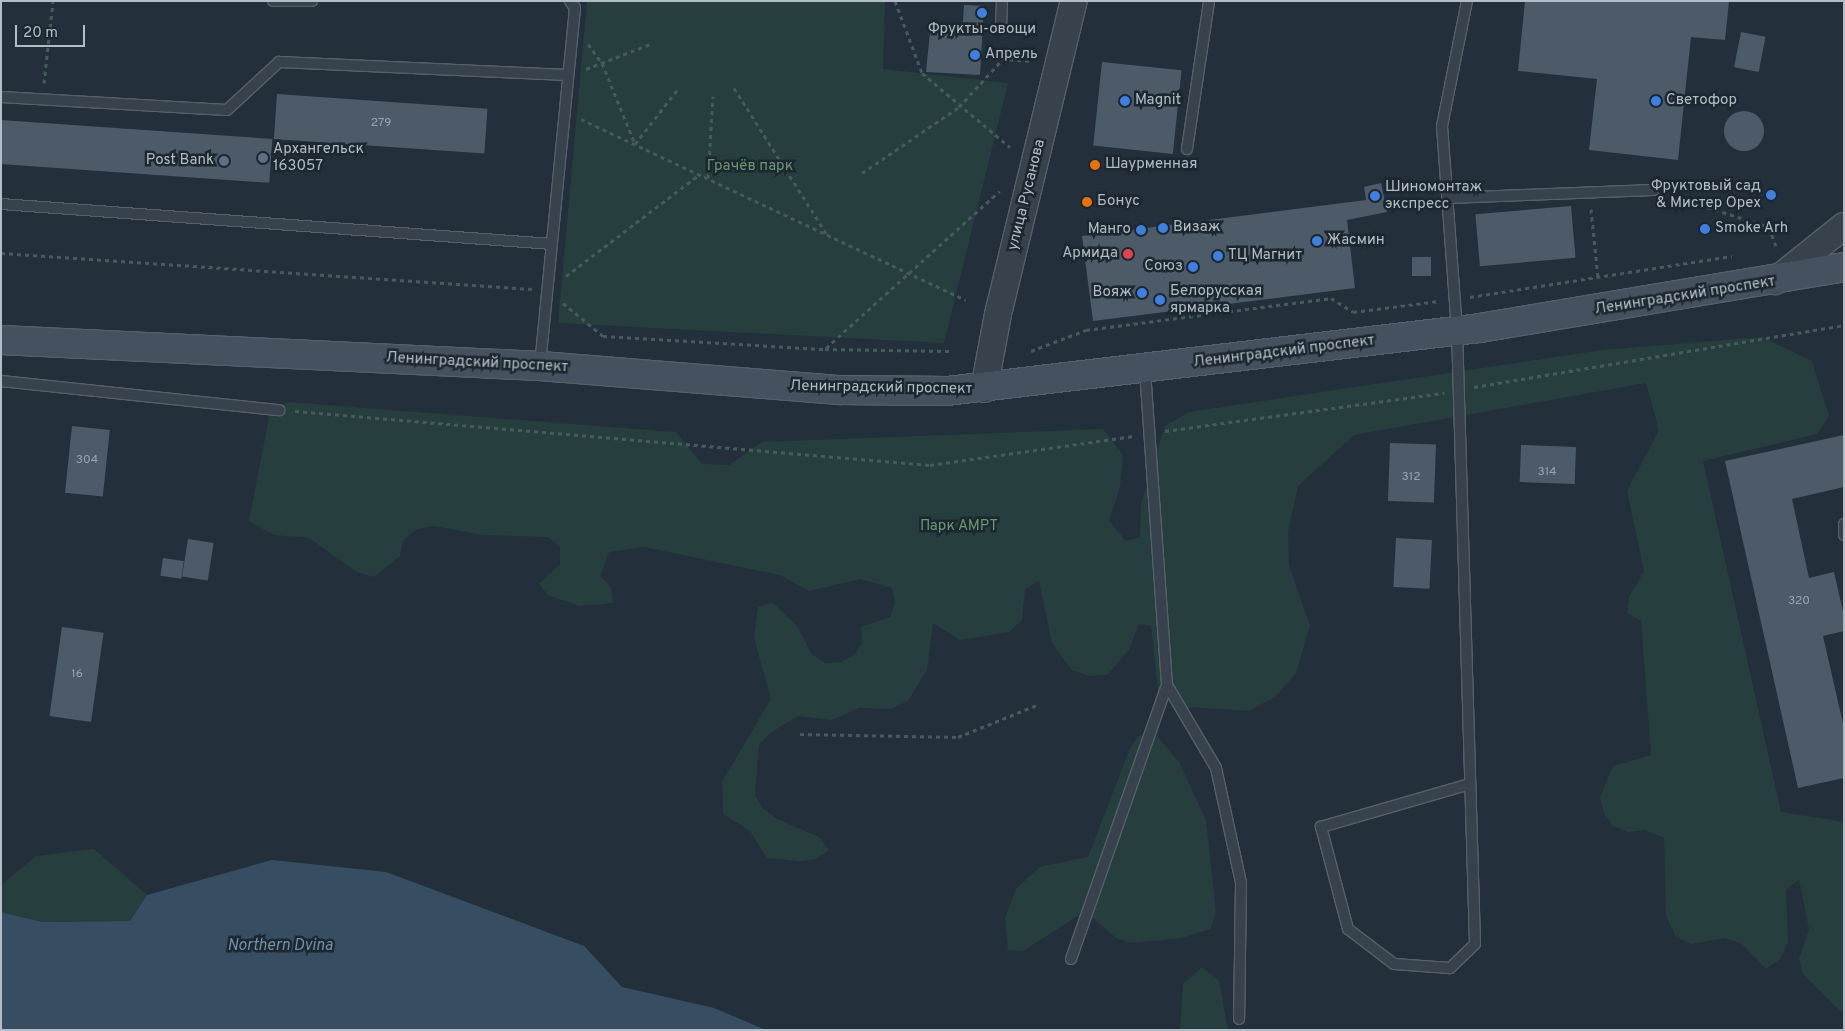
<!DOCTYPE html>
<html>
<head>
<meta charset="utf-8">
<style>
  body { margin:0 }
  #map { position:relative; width:1845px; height:1031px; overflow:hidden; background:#23303b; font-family:Overpass,sans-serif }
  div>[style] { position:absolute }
  .green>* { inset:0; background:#263e3d }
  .water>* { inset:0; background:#374e62 }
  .building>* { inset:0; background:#4c5b67; transform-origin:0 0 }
  .round { border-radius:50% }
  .path>* { height:3px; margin-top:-1.5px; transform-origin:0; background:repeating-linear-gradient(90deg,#455b5b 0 4px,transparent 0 8px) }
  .roads { filter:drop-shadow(1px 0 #556069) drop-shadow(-1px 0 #556069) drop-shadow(0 1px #556069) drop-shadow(0 -1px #556069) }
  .service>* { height:10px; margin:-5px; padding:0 5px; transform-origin:5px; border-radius:5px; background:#37424c }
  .tertiary>* { height:26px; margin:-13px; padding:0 13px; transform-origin:13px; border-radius:13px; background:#37424c }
  .secondary>* { height:28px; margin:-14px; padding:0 14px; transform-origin:14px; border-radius:14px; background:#45515e }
  .dots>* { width:14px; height:14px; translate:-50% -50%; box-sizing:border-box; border:2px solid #1c2730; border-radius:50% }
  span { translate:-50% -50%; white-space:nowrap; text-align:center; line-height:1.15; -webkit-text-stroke:5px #1c2730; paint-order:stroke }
  .number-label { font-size:12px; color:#98a4af }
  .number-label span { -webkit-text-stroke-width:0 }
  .poi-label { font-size:15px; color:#b2bdc7 }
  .left { translate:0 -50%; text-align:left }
  .right { translate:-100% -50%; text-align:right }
  .park-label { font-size:15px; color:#6a9870 }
  .street-label { font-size:15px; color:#b2bdc7 }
  .water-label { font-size:16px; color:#7391aa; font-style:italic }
  .frame { position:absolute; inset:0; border:2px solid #b2bdc7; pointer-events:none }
  .scale { position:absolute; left:15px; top:25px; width:70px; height:22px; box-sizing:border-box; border:2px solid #b2bdc7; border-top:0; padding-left:6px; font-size:15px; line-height:18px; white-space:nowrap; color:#b2bdc7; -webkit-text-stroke:4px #1c2730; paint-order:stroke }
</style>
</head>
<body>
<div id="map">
  <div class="green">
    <div style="clip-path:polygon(587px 1px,885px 1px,883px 69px,1008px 83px,944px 343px,558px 323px)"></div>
    <div style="clip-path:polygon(1762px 337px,1812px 361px,1829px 416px,1817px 434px,1703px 461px,1781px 812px,1844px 822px,1844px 1010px,1840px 1011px,1803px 974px,1799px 959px,1809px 929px,1799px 879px,1786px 890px,1788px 942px,1780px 959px,1766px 969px,1742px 944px,1725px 938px,1691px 944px,1676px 937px,1666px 916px,1664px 838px,1645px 830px,1628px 832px,1613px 826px,1604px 813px,1600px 797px,1613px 766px,1651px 755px,1641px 621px,1627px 613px,1629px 597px,1644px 571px,1627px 491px,1659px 430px,1646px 383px,1354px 435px,1298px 486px,1288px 532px,1289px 565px,1310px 626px,1296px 673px,1275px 697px,1249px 711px,1187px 707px,1158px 691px,1151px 626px,1139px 624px,1129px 650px,1107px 675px,1089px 676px,1072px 670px,1052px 643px,1039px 581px,1025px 589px,1022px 620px,1009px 632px,960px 640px,933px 623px,927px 670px,908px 701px,891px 709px,859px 708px,832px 720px,798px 716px,770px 733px,759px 745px,755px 795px,763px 808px,777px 819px,819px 837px,829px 850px,816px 859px,799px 861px,767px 858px,750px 831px,723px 814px,722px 782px,771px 699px,754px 638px,758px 607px,773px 603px,797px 626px,812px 654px,825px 663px,841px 662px,854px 655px,862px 643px,861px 627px,890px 617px,895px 603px,892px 588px,861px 579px,809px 591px,780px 575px,644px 547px,609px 552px,600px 576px,611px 587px,613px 603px,579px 606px,548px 595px,539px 584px,560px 564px,560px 547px,548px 537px,482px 535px,434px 526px,417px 529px,403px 540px,400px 556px,374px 577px,357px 572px,309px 538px,274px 535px,249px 521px,270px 412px,288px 402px,676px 432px,702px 464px,729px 465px,762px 442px,1103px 429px,1123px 455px,1120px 487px,1109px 521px,1126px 541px,1140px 537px,1141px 504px,1165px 426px,1189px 412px,1602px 350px)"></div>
    <div style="clip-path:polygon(1154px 732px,1179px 762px,1206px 820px,1216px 913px,1210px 929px,1182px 938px,1130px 943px,1116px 938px,1092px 917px,1076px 917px,1023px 951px,1008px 950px,1005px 918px,1016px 889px,1040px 867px,1088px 857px,1129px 751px,1138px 736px)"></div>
    <div style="clip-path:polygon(94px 849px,147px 895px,130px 921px,42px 922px,1px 912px,1px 885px,36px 856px)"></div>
    <div style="clip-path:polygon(1202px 967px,1219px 981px,1228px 1030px,1180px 1030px,1183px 984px)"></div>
  </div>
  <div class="water">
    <div style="clip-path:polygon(272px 860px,386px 872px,584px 946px,622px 987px,714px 1008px,766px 1030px,1px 1030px,1px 912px,42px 922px,130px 921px,147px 895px)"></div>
  </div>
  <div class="building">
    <div style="clip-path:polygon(1525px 1px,1729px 1px,1725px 40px,1691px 37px,1678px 160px,1589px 150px,1597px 79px,1518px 71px)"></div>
    <div style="clip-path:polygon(964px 5px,984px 6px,980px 75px,926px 72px,930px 32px,962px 35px)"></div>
    <div style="left:1741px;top:32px;width:25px;height:36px;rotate:11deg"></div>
    <div style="left:1102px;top:62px;width:80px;height:84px;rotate:6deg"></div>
    <div style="left:277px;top:94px;width:211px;height:45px;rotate:4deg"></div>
    <div class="round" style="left:1724px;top:111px;width:40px;height:40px"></div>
    <div style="left:1px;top:120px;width:272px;height:44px;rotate:4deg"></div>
    <div style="clip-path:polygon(1381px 183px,1387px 212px,1347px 220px,1355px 288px,1093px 321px,1082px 236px,1366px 200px,1364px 187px)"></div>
    <div style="left:1571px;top:206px;width:52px;height:96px;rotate:85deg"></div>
    <div style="left:1412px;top:257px;width:19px;height:19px"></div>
    <div style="left:72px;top:426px;width:38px;height:67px;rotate:6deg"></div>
    <div style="clip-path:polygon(1844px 435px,1844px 487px,1792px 499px,1809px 578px,1834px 572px,1844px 616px,1844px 631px,1823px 636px,1844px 728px,1844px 778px,1798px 788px,1725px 461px)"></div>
    <div style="left:1390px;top:443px;width:46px;height:58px;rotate:2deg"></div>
    <div style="left:1521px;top:445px;width:55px;height:37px;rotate:2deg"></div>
    <div style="left:1396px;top:538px;width:36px;height:49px;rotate:3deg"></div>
    <div style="left:188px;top:539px;width:26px;height:38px;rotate:9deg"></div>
    <div style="left:163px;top:558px;width:21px;height:18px;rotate:8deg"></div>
    <div style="left:62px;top:627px;width:42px;height:90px;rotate:8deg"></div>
  </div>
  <div class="path">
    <div style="left:895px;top:1px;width:77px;rotate:69.4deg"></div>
    <div style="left:922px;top:73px;width:115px;rotate:40.1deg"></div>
    <div style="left:588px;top:44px;width:24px;rotate:54deg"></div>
    <div style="left:602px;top:63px;width:87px;rotate:67.8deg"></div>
    <div style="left:635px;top:144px;width:70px;rotate:-52deg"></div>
    <div style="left:993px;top:58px;width:40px;rotate:4.3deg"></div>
    <div style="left:586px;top:69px;width:72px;rotate:-21.2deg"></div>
    <div style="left:44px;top:83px;width:82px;rotate:-83.7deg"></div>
    <div style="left:734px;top:88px;width:172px;rotate:57.6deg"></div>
    <div style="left:581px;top:119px;width:425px;rotate:25.2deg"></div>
    <div style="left:862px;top:173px;width:117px;rotate:-34.2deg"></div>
    <div style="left:959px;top:107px;width:65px;rotate:-47.5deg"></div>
    <div style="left:708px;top:178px;width:82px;rotate:-86.5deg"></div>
    <div style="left:1669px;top:195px;width:105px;rotate:17.7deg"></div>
    <div style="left:1769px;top:227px;width:23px;rotate:70deg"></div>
    <div style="left:1591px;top:209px;width:69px;rotate:84.2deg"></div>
    <div style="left:1px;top:253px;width:532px;rotate:3.88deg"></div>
    <div style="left:566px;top:276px;width:168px;rotate:-37.3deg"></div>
    <div style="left:1470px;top:297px;width:265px;rotate:-8.9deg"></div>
    <div style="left:563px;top:303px;width:52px;rotate:39.5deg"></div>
    <div style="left:603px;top:336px;width:222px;rotate:3.4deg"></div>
    <div style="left:825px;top:349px;width:124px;rotate:0.9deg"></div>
    <div style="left:826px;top:348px;width:234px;rotate:-42.1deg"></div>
    <div style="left:1031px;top:351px;width:59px;rotate:-20.9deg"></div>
    <div style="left:1086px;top:330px;width:247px;rotate:-7.4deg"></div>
    <div style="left:1331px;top:298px;width:26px;rotate:32deg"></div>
    <div style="left:1353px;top:312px;width:87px;rotate:-7.3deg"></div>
    <div style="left:1474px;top:387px;width:375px;rotate:-9.5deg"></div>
    <div style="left:295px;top:411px;width:637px;rotate:4.86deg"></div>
    <div style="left:930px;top:465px;width:206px;rotate:-8.1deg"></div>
    <div style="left:1165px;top:431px;width:282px;rotate:-7.8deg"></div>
    <div style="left:800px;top:734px;width:158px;rotate:1.1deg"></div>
    <div style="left:958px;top:737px;width:85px;rotate:-22.1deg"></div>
  </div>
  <div class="roads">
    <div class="service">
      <div style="left:273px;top:1px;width:39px"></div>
      <div style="left:1467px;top:1px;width:127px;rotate:101.3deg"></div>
      <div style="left:1442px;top:126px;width:205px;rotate:85.8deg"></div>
      <div style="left:1457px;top:330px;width:614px;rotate:88.32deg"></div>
      <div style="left:1475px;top:944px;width:35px;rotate:136deg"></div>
      <div style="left:1450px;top:968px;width:56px;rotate:-175.9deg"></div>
      <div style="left:1394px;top:964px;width:58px;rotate:-142.7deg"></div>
      <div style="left:1348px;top:929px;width:106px;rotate:-104.8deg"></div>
      <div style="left:1321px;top:827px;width:155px;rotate:-16.1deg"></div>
      <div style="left:1001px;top:29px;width:28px;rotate:-88deg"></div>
      <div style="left:1px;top:97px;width:226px;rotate:3.3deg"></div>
      <div style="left:227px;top:110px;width:71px;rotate:-42.7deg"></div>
      <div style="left:279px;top:62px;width:289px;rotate:2.6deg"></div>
      <div style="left:1187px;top:149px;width:150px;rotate:-81.5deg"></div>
      <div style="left:1447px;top:198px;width:207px;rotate:-2.2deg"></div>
      <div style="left:1px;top:204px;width:552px;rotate:4.15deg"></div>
      <div style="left:540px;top:365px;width:359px;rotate:-84.4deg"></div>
      <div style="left:575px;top:8px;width:9px;rotate:-126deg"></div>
      <div style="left:1px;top:381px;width:280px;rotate:6deg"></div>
      <div style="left:1844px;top:524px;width:11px;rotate:90deg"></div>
      <div style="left:1167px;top:685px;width:96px;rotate:59.4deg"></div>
      <div style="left:1216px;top:768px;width:118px;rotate:77.7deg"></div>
      <div style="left:1241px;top:883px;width:136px;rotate:90.8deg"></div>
      <div style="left:1071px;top:959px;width:290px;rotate:-70.7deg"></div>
      <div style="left:1167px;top:685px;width:317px;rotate:-94deg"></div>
    </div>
    <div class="tertiary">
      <div style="left:1775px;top:281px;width:88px;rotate:-38.6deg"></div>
      <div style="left:984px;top:389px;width:76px;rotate:-79.4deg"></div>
      <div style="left:998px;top:314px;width:322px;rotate:-76.4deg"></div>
    </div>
    <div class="secondary">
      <div style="left:1px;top:340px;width:540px;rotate:2.76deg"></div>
      <div style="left:540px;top:366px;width:301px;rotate:4.6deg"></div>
      <div style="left:840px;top:390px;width:107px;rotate:0.5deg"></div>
      <div style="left:947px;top:391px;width:537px;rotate:-6.74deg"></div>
      <div style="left:1480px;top:328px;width:369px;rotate:-9.5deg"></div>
    </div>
  </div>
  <div class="dots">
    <div style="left:982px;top:13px;background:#3f7fe0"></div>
    <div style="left:975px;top:55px;background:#3f7fe0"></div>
    <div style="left:1125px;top:101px;background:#3f7fe0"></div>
    <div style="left:1656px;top:101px;background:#3f7fe0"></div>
    <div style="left:263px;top:158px;background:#5c6f8a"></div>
    <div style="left:224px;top:161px;background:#5c6f8a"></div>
    <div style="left:1095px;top:165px;background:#e8710a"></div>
    <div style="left:1771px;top:195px;background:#3f7fe0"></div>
    <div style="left:1375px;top:196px;background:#3f7fe0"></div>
    <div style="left:1087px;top:202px;background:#e8710a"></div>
    <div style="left:1163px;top:228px;background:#3f7fe0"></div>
    <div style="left:1705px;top:229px;background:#3f7fe0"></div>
    <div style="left:1141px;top:230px;background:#3f7fe0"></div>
    <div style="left:1317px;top:241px;background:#3f7fe0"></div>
    <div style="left:1128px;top:254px;background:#e0444e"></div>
    <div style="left:1218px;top:256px;background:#3f7fe0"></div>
    <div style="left:1193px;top:267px;background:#3f7fe0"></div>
    <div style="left:1142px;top:293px;background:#3f7fe0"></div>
    <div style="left:1160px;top:300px;background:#3f7fe0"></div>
  </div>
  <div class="number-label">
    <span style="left:381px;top:124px">279</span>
    <span style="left:87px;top:461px">304</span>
    <span style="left:1547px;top:473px">314</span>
    <span style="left:1411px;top:478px">312</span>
    <span style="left:1799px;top:602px">320</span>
    <span style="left:77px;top:675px">16</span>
  </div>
  <div class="poi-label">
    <span style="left:982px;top:30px">Фрукты-овощи</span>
    <span class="left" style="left:985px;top:55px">Апрель</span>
    <span class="left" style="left:1135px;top:101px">Magnit</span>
    <span class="left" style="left:1666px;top:101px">Светофор</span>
    <span class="left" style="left:273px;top:158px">Архангельск<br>163057</span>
    <span class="right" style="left:214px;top:161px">Post Bank</span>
    <span class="left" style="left:1105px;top:165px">Шаурменная</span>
    <span class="right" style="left:1761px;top:195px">Фруктовый сад<br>&amp; Мистер Орех</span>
    <span class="left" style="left:1385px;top:196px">Шиномонтаж<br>экспресс</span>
    <span class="left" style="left:1097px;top:202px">Бонус</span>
    <span class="left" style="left:1173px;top:228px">Визаж</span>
    <span class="left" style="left:1715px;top:229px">Smoke Arh</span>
    <span class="right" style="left:1131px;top:230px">Манго</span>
    <span class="left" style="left:1327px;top:241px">Жасмин</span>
    <span class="right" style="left:1118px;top:254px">Армида</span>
    <span class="left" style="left:1228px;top:256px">ТЦ Магнит</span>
    <span class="right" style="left:1183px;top:267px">Союз</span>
    <span class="left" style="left:1170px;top:300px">Белорусская<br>ярмарка</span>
    <span class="right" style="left:1132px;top:293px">Вояж</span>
  </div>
  <div class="park-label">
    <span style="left:750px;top:167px">Грачёв парк</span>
    <span style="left:959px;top:527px">Парк АМРТ</span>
  </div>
  <div class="street-label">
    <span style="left:1027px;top:195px;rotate:-76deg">улица Русанова</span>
    <span style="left:1685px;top:296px;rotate:-9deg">Ленинградский проспект</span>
    <span style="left:1284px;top:352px;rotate:-7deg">Ленинградский проспект</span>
    <span style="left:477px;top:363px;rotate:3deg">Ленинградский проспект</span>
    <span style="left:881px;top:388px;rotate:1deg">Ленинградский проспект</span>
  </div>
  <div class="water-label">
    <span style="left:280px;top:946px">Northern Dvina</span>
  </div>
  <div class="frame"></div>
  <div class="scale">20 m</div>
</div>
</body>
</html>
